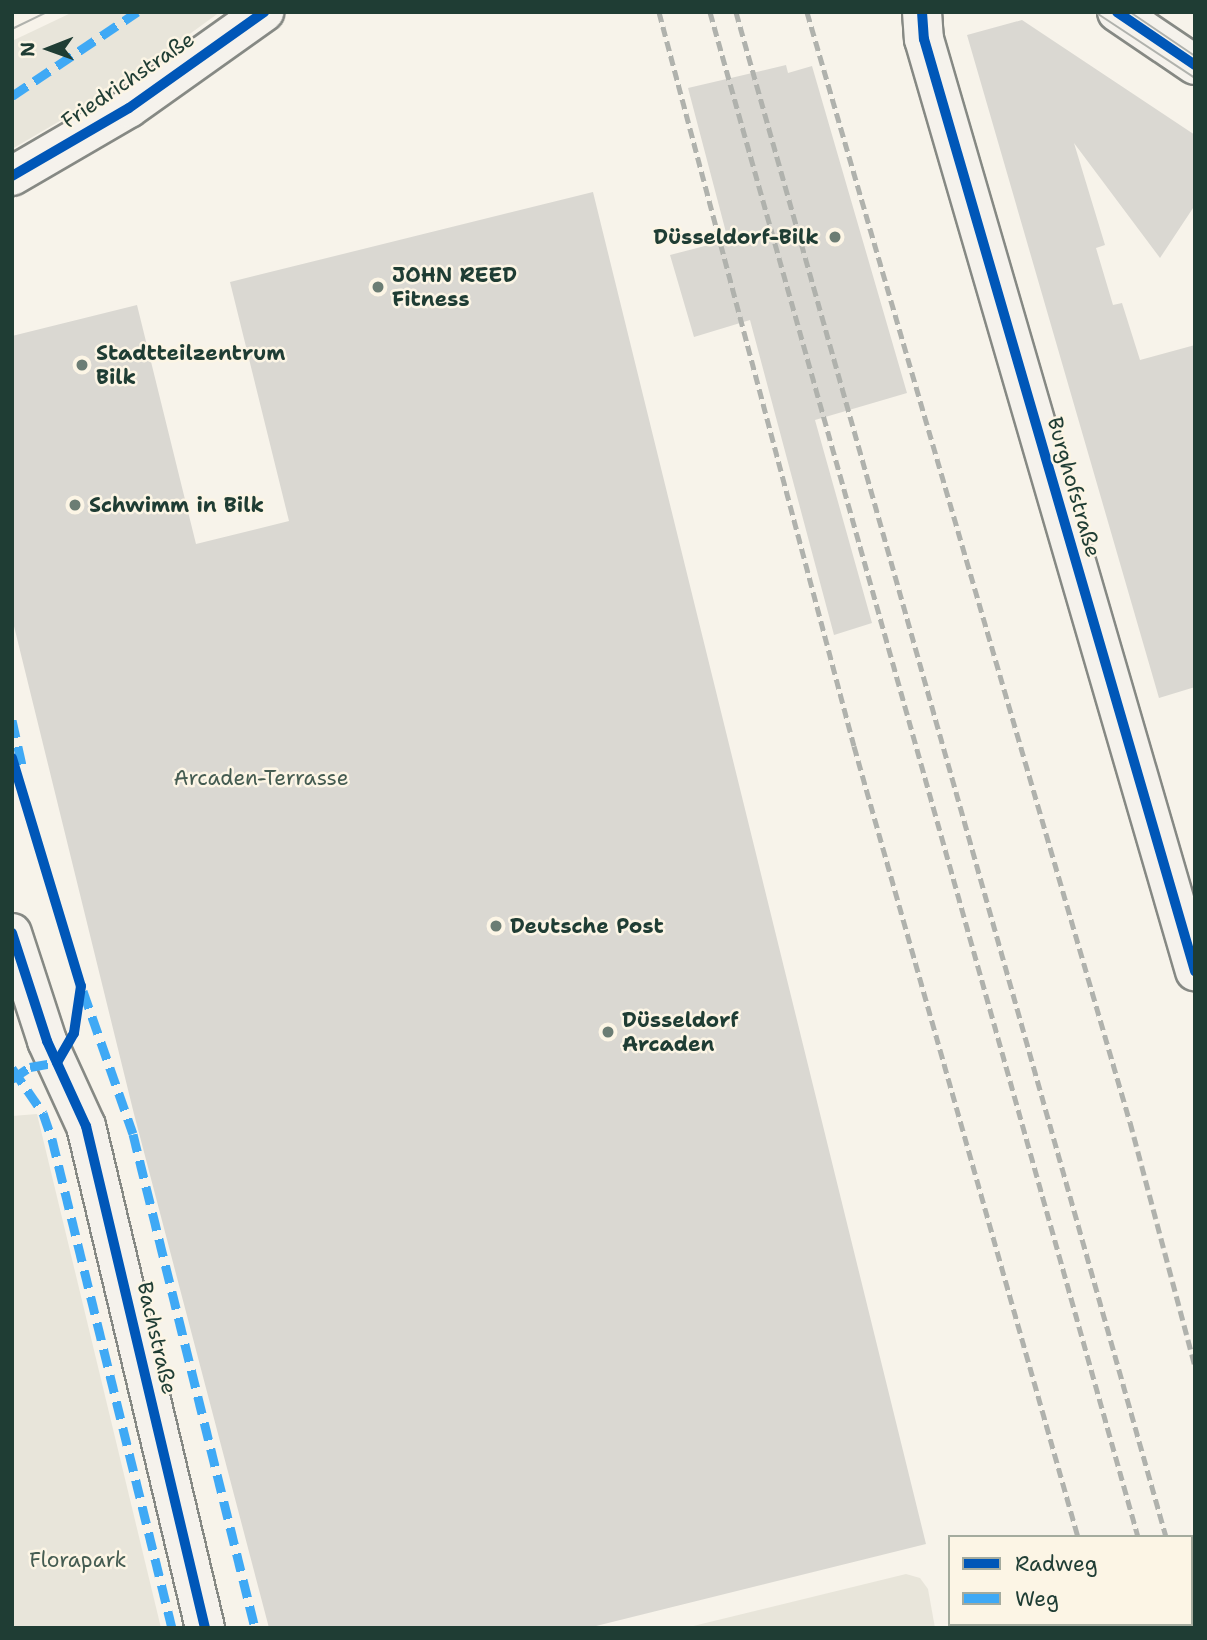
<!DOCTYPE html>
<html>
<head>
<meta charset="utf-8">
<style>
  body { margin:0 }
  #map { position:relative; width:1207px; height:1640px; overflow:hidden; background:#f7f3ea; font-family:"Shantell Sans",sans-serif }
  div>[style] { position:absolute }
  .green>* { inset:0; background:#e8e5da }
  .building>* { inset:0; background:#dad8d2 }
  .roads { filter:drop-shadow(2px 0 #868984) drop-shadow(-2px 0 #868984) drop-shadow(0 2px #868984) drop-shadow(0 -2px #868984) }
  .minor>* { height:38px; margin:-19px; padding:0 19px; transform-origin:19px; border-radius:19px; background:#f5f2ec }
  .major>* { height:38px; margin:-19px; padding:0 19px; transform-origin:19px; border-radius:19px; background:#f5f2ec }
  .tram>* { height:2px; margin:-1px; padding:0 1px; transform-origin:1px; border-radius:1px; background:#b0b2ad }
  .rail>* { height:5px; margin-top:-2.5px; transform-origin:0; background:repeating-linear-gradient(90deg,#b0b2ad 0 10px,transparent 0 15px) }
  .quiet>* { height:9px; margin-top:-4.5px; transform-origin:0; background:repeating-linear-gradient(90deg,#3fa9f5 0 18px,transparent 0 27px) }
  .cycleway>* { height:10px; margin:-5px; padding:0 5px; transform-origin:5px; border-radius:5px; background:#0057b8 }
  .dots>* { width:19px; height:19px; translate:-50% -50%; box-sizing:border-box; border:4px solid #fcf5e5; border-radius:50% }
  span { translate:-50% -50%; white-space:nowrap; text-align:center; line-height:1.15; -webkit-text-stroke:5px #fcf5e5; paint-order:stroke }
  .street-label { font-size:21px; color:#1f3d34 }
  .poi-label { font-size:21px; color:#1f3d34; font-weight:700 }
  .right { translate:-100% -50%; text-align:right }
  .left { translate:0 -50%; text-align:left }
  .park-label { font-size:21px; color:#455c52 }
  .frame { position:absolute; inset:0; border:14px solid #1f3d34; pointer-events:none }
  .legend { position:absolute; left:948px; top:1535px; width:245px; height:91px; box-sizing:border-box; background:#fcf5e5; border:2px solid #a4ab9e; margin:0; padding:9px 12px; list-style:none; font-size:21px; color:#1f3d34 }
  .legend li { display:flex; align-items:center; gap:14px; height:35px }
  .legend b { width:35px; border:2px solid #a4ab9e }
  .north { position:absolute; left:14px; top:14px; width:70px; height:70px; -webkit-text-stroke:5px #fcf5e5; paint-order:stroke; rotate:269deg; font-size:19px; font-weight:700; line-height:28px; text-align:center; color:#1f3d34 }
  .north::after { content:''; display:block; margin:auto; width:24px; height:32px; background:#1f3d34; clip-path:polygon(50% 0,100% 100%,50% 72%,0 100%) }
</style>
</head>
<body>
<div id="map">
  <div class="green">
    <div style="clip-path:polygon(73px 12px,220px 12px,111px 91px,12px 149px,12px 41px)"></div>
    <div style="clip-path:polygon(37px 1114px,161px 1628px,12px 1628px,12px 1116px)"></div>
    <div style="clip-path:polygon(906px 1574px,920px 1578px,928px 1589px,935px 1628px,685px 1628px)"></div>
  </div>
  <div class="building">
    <div style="clip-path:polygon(1022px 20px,1195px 135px,1195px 205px,1160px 258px,1074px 143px,1105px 245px,1096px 248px,1113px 305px,1122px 303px,1140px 360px,1195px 345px,1195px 687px,1159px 698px,967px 35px)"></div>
    <div style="clip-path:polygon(786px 65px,788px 73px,812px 66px,907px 393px,815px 420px,872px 623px,834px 635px,750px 320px,694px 337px,670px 255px,728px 240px,688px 88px)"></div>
    <div style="clip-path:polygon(593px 192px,926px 1544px,588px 1628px,269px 1628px,134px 1114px,12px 618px,12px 336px,137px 305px,196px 544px,289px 521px,230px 282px)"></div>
  </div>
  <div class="roads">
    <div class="minor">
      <div style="left:922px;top:12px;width:27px;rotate:86deg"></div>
      <div style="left:924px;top:39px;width:971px;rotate:73.79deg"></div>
      <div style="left:1117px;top:12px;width:94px;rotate:34.2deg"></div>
      <div style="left:12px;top:933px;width:114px;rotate:72deg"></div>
      <div style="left:47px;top:1041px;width:94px;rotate:65.4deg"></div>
      <div style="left:86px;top:1126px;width:516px;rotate:76.66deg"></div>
    </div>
    <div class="major">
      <div style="left:12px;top:176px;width:135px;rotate:-30.2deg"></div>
      <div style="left:129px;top:108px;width:166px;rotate:-35.4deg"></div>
    </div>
  </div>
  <div class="tram">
    <div style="left:1095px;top:12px;width:120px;rotate:33.4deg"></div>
    <div style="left:1130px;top:12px;width:78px;rotate:34.1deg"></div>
    <div style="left:14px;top:28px;width:37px;rotate:-26deg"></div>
  </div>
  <div class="rail">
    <div style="left:659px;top:12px;width:759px;rotate:75.12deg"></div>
    <div style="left:854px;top:746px;width:822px;rotate:74.19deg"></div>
    <div style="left:710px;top:12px;width:1584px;rotate:74.32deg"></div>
    <div style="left:736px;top:12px;width:1584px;rotate:74.25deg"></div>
    <div style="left:807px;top:12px;width:1156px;rotate:73.78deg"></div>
    <div style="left:1130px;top:1122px;width:253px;rotate:75.1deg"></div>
    <div style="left:1100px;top:1624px;width:4px;rotate:90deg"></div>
    <div style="left:1160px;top:1624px;width:4px;rotate:76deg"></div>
    <div style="left:1188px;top:1624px;width:4px;rotate:90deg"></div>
  </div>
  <div class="quiet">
    <div style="left:12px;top:96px;width:151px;rotate:-33.9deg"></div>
    <div style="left:12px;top:720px;width:46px;rotate:77.5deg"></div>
    <div style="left:83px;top:991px;width:151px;rotate:70.7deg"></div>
    <div style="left:133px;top:1134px;width:509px;rotate:76.13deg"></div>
    <div style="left:12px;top:1068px;width:55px;rotate:55.4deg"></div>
    <div style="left:43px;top:1113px;width:28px;rotate:71deg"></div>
    <div style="left:52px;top:1139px;width:504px;rotate:76.21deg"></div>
    <div style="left:12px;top:1079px;width:22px;rotate:-34deg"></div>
    <div style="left:30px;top:1067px;width:27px;rotate:-10deg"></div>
  </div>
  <div class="cycleway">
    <div style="left:922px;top:12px;width:27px;rotate:86deg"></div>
    <div style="left:924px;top:39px;width:971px;rotate:73.79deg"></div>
    <div style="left:1117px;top:12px;width:94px;rotate:34.2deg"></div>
    <div style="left:12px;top:176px;width:135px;rotate:-30.2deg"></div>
    <div style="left:129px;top:108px;width:166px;rotate:-35.4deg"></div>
    <div style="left:12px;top:758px;width:238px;rotate:73.2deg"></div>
    <div style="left:81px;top:986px;width:48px;rotate:98.5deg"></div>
    <div style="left:74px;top:1033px;width:34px;rotate:120deg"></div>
    <div style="left:12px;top:933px;width:114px;rotate:72deg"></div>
    <div style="left:47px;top:1041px;width:94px;rotate:65.4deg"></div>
    <div style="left:86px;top:1126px;width:516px;rotate:76.66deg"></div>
  </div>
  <div class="dots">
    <div style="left:835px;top:237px;background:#6b7d74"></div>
    <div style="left:378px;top:287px;background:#6b7d74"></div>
    <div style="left:82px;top:365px;background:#6b7d74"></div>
    <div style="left:75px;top:505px;background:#6b7d74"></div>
    <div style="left:496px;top:926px;background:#6b7d74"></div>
    <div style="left:608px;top:1032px;background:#6b7d74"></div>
  </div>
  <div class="street-label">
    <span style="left:128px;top:80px;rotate:-34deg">Friedrichstraße</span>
    <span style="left:1074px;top:487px;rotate:74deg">Burghofstraße</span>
    <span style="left:157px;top:1338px;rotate:77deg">Bachstraße</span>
  </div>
  <div class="poi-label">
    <span class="right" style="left:819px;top:237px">Düsseldorf-Bilk</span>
    <span class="left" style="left:392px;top:287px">JOHN REED<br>Fitness</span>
    <span class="left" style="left:96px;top:365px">Stadtteilzentrum<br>Bilk</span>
    <span class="left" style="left:89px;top:505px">Schwimm in Bilk</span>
    <span class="left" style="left:510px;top:926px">Deutsche Post</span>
    <span class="left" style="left:622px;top:1032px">Düsseldorf<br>Arcaden</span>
  </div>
  <div class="park-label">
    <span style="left:261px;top:778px">Arcaden-Terrasse</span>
    <span style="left:78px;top:1560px">Florapark</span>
  </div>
  <div class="frame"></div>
  <ul class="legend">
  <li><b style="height:9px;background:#0057b8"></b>Radweg</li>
  <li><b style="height:9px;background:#3fa9f5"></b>Weg</li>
  </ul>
  <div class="north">N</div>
</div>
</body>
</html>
